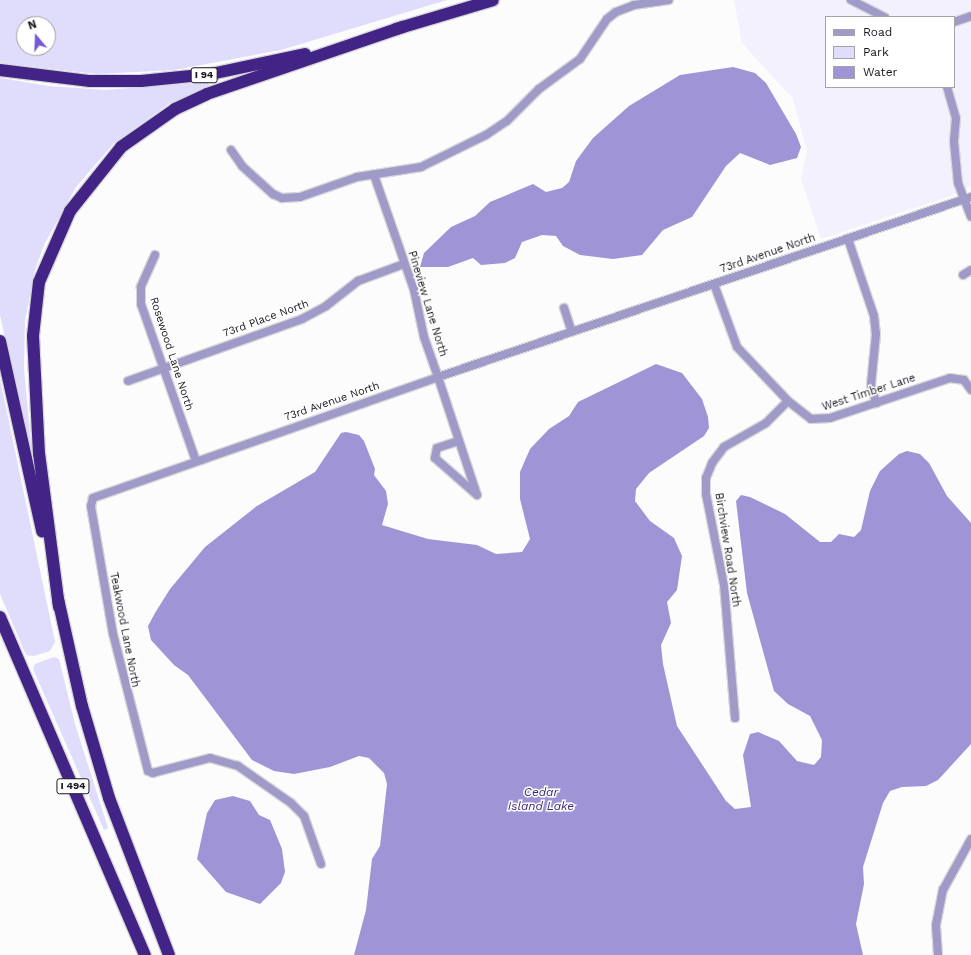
<!DOCTYPE html>
<html>
<head>
<meta charset="utf-8">
<style>
  body { margin:0 }
  #map { position:relative; width:971px; height:955px; overflow:hidden; background:#fcfcfc; font-family:"Work Sans",sans-serif }
  div>[style] { position:absolute }
  .built>* { inset:0; background:#f3f1fe }
  .green>* { inset:0; background:#e0dcfc }
  .water>* { inset:0; background:#9f95d6 }
  .roads { filter:drop-shadow(1px 0 #d8d7d9) drop-shadow(-1px 0 #d8d7d9) drop-shadow(0 1px #d8d7d9) drop-shadow(0 -1px #d8d7d9) }
  .minor>* { height:8px; margin:-4px; padding:0 4px; transform-origin:4px; border-radius:4px; background:#a09ac9 }
  .highway>* { height:12px; margin:-6px; padding:0 6px; transform-origin:6px; border-radius:6px; background:#422386 }
  span { translate:-50% -50%; white-space:nowrap; text-align:center; line-height:1.15; -webkit-text-stroke:3px #fff; paint-order:stroke }
  .shield-label span { padding:1px 3px; background:#fff; border:1px solid; border-radius:3px; -webkit-text-stroke-width:0 }
  .shield-label { font-size:10px; color:#18171f; font-weight:700 }
  .street-label { font-size:11px; color:#18171f }
  .water-label { font-size:12px; color:#3c2874; font-style:italic }
  .legend { position:absolute; left:825px; top:16px; width:130px; height:72px; box-sizing:border-box; background:#fff; border:1px solid #a3a2a5; margin:0; padding:5px 7px; list-style:none; font-size:12px; color:#18171f }
  .legend li { display:flex; align-items:center; gap:8px; height:20px }
  .legend b { width:20px; border:1px solid #a3a2a5 }
  .north { position:absolute; left:16px; top:16px; width:40px; height:40px; box-sizing:border-box; background:#fff; border:1px solid #a3a2a5; border-radius:50%; rotate:341deg; font-size:11px; font-weight:700; line-height:16px; text-align:center; color:#18171f }
  .north::after { content:''; display:block; margin:auto; width:14px; height:18px; background:#7859d3; clip-path:polygon(50% 0,100% 100%,50% 72%,0 100%) }
</style>
</head>
<body>
<div id="map">
  <div class="built">
    <div style="clip-path:polygon(evenodd,734px 0,971px 0,971px 186px,948px 197px,821px 239px,801px 179px,807px 151px,793px 99px,742px 43px,734px 0,826px 17px,954px 17px,954px 87px,826px 87px,826px 17px)"></div>
  </div>
  <div class="green">
    <div style="clip-path:polygon(evenodd,0 0,447px 0,281px 50px,174px 70px,97px 74px,0 63px,0 0,24px 24px,48px 24px,48px 48px,24px 48px,24px 24px)"></div>
    <div style="clip-path:polygon(0 78px,49px 86px,105px 90px,208px 82px,210px 86px,170px 103px,114px 143px,76px 187px,44px 245px,35px 270px,25px 321px,24px 369px,31px 444px,28px 444px,0 315px)"></div>
    <div style="clip-path:polygon(0 379px,55px 642px,50px 651px,34px 656px,26px 655px,0 594px)"></div>
    <div style="clip-path:polygon(54px 657px,59px 659px,75px 724px,108px 828px,104px 830px,33px 669px,35px 664px)"></div>
  </div>
  <div class="water">
    <div style="clip-path:polygon(733px 67px,755px 73px,766px 83px,796px 134px,801px 147px,797px 158px,770px 165px,740px 153px,726px 166px,692px 217px,663px 230px,642px 255px,613px 259px,580px 255px,563px 246px,556px 236px,542px 235px,522px 242px,515px 258px,505px 263px,481px 265px,473px 258px,448px 267px,420px 267px,424px 253px,451px 227px,475px 216px,490px 202px,533px 184px,546px 192px,562px 188px,569px 182px,576px 161px,593px 138px,629px 106px,680px 75px)"></div>
    <div style="clip-path:polygon(656px 364px,682px 373px,702px 399px,708px 417px,709px 428px,704px 436px,649px 473px,636px 489px,635px 501px,650px 521px,674px 538px,682px 556px,677px 590px,667px 602px,671px 623px,661px 645px,663px 664px,677px 726px,726px 801px,735px 809px,751px 807px,743px 755px,750px 734px,758px 732px,779px 741px,797px 761px,814px 765px,821px 757px,822px 740px,810px 716px,788px 704px,774px 691px,747px 593px,736px 501px,741px 495px,750px 497px,785px 514px,820px 542px,831px 542px,839px 534px,854px 537px,861px 530px,870px 491px,880px 471px,899px 454px,907px 451px,920px 454px,929px 463px,947px 496px,971px 523px,971px 744px,938px 780px,926px 786px,902px 787px,890px 791px,883px 803px,863px 867px,864px 884px,856px 924px,863px 955px,354px 955px,366px 910px,372px 859px,380px 846px,387px 784px,384px 773px,369px 758px,359px 756px,330px 767px,294px 774px,274px 771px,252px 760px,188px 675px,174px 665px,151px 640px,148px 626px,155px 613px,170px 589px,205px 547px,257px 506px,315px 472px,341px 433px,346px 432px,359px 435px,364px 441px,375px 469px,374px 475px,386px 491px,388px 504px,382px 525px,428px 539px,477px 545px,496px 554px,522px 552px,530px 539px,520px 499px,520px 472px,530px 449px,549px 429px,569px 416px,578px 402px)"></div>
    <div style="clip-path:polygon(233px 796px,250px 801px,259px 815px,270px 820px,282px 849px,285px 872px,281px 883px,260px 904px,226px 892px,197px 859px,207px 813px,215px 800px)"></div>
  </div>
  <div class="roads">
    <div class="minor">
      <div style="left:851px;top:0;width:38px;rotate:27deg"></div>
      <div style="left:954px;top:22px;width:18px;rotate:-19deg"></div>
      <div style="left:947px;top:87px;width:32px;rotate:74deg"></div>
      <div style="left:956px;top:118px;width:24px;rotate:95deg"></div>
      <div style="left:954px;top:142px;width:41px;rotate:84.4deg"></div>
      <div style="left:958px;top:183px;width:36px;rotate:69deg"></div>
      <div style="left:231px;top:150px;width:19px;rotate:55deg"></div>
      <div style="left:242px;top:166px;width:42px;rotate:42.1deg"></div>
      <div style="left:273px;top:194px;width:10px;rotate:24deg"></div>
      <div style="left:282px;top:198px;width:18px;rotate:-3deg"></div>
      <div style="left:300px;top:197px;width:60px;rotate:-19.3deg"></div>
      <div style="left:357px;top:177px;width:65px;rotate:-8.9deg"></div>
      <div style="left:421px;top:167px;width:72px;rotate:-26.2deg"></div>
      <div style="left:486px;top:135px;width:25px;rotate:-34deg"></div>
      <div style="left:507px;top:121px;width:45px;rotate:-45deg"></div>
      <div style="left:539px;top:89px;width:51px;rotate:-36.2deg"></div>
      <div style="left:580px;top:59px;width:48px;rotate:-56deg"></div>
      <div style="left:607px;top:19px;width:11px;rotate:-38deg"></div>
      <div style="left:616px;top:12px;width:19px;rotate:-21deg"></div>
      <div style="left:634px;top:5px;width:35px;rotate:-8deg"></div>
      <div style="left:374px;top:175px;width:122px;rotate:70.8deg"></div>
      <div style="left:414px;top:290px;width:48px;rotate:78deg"></div>
      <div style="left:424px;top:337px;width:42px;rotate:70.7deg"></div>
      <div style="left:438px;top:377px;width:124px;rotate:71.7deg"></div>
      <div style="left:477px;top:495px;width:56px;rotate:-138.6deg"></div>
      <div style="left:435px;top:458px;width:10px;rotate:-79deg"></div>
      <div style="left:437px;top:448px;width:23px;rotate:-18deg"></div>
      <div style="left:848px;top:239px;width:81px;rotate:71.3deg"></div>
      <div style="left:874px;top:316px;width:18px;rotate:84deg"></div>
      <div style="left:876px;top:334px;width:51px;rotate:95.6deg"></div>
      <div style="left:871px;top:385px;width:19px;rotate:74deg"></div>
      <div style="left:155px;top:255px;width:35px;rotate:114deg"></div>
      <div style="left:141px;top:287px;width:17px;rotate:90deg"></div>
      <div style="left:141px;top:304px;width:166px;rotate:70.7deg"></div>
      <div style="left:963px;top:275px;width:9px;rotate:-32deg"></div>
      <div style="left:714px;top:284px;width:67px;rotate:69.9deg"></div>
      <div style="left:737px;top:347px;width:74px;rotate:46.6deg"></div>
      <div style="left:788px;top:401px;width:29px;rotate:38deg"></div>
      <div style="left:811px;top:419px;width:19px;rotate:-3deg"></div>
      <div style="left:830px;top:418px;width:126px;rotate:-18.4deg"></div>
      <div style="left:950px;top:378px;width:14px;rotate:8deg"></div>
      <div style="left:964px;top:380px;width:12px;rotate:55deg"></div>
      <div style="left:564px;top:308px;width:25px;rotate:72deg"></div>
      <div style="left:128px;top:381px;width:185px;rotate:-19.6deg"></div>
      <div style="left:302px;top:319px;width:27px;rotate:-28deg"></div>
      <div style="left:326px;top:306px;width:41px;rotate:-38deg"></div>
      <div style="left:358px;top:281px;width:49px;rotate:-20.3deg"></div>
      <div style="left:735px;top:718px;width:133px;rotate:-94.7deg"></div>
      <div style="left:724px;top:585px;width:93px;rotate:-101.2deg"></div>
      <div style="left:706px;top:494px;width:16px;rotate:-90deg"></div>
      <div style="left:706px;top:478px;width:16px;rotate:-68deg"></div>
      <div style="left:712px;top:463px;width:20px;rotate:-53deg"></div>
      <div style="left:724px;top:447px;width:48px;rotate:-29.7deg"></div>
      <div style="left:766px;top:423px;width:31px;rotate:-45deg"></div>
      <div style="left:321px;top:864px;width:51px;rotate:-109.5deg"></div>
      <div style="left:304px;top:816px;width:18px;rotate:-135deg"></div>
      <div style="left:291px;top:803px;width:65px;rotate:-145.1deg"></div>
      <div style="left:238px;top:766px;width:29px;rotate:-164deg"></div>
      <div style="left:210px;top:758px;width:59px;rotate:165.3deg"></div>
      <div style="left:153px;top:773px;width:5px;rotate:-158deg"></div>
      <div style="left:148px;top:771px;width:141px;rotate:-104.3deg"></div>
      <div style="left:113px;top:634px;width:130px;rotate:-99.8deg"></div>
      <div style="left:91px;top:506px;width:8px;rotate:-76deg"></div>
      <div style="left:93px;top:498px;width:366px;rotate:-19.3deg"></div>
      <div style="left:438px;top:377px;width:563px;rotate:-18.66deg"></div>
      <div style="left:938px;top:955px;width:30px;rotate:-94deg"></div>
      <div style="left:936px;top:925px;width:36px;rotate:-79deg"></div>
      <div style="left:943px;top:890px;width:58px;rotate:-61.2deg"></div>
    </div>
    <div class="highway">
      <div style="left:396px;top:29px;width:101px;rotate:-16.6deg"></div>
      <div style="left:0;top:70px;width:91px;rotate:7deg"></div>
      <div style="left:90px;top:81px;width:51px"></div>
      <div style="left:141px;top:81px;width:70px;rotate:-5.7deg"></div>
      <div style="left:211px;top:74px;width:96px;rotate:-12deg"></div>
      <div style="left:0;top:341px;width:195px;rotate:77.5deg"></div>
      <div style="left:58px;top:599px;width:110px;rotate:77.4deg"></div>
      <div style="left:82px;top:706px;width:96px;rotate:73.6deg"></div>
      <div style="left:109px;top:798px;width:168px;rotate:69.1deg"></div>
      <div style="left:59px;top:607px;width:154px;rotate:-97.4deg"></div>
      <div style="left:39px;top:454px;width:118px;rotate:-92.9deg"></div>
      <div style="left:33px;top:336px;width:54px;rotate:-83.7deg"></div>
      <div style="left:39px;top:282px;width:77px;rotate:-66.4deg"></div>
      <div style="left:70px;top:211px;width:82px;rotate:-51.4deg"></div>
      <div style="left:121px;top:147px;width:66px;rotate:-35.1deg"></div>
      <div style="left:175px;top:109px;width:35px;rotate:-25deg"></div>
      <div style="left:207px;top:94px;width:207px;rotate:-18.9deg"></div>
      <div style="left:0;top:617px;width:368px;rotate:66.8deg"></div>
    </div>
  </div>
  <div class="shield-label">
    <span style="left:204px;top:75px">I 94</span>
    <span style="left:73px;top:786px">I 494</span>
  </div>
  <div class="street-label">
    <span style="left:768px;top:254px;rotate:-19deg">73rd Avenue North</span>
    <span style="left:427px;top:304px;rotate:73deg">Pineview Lane North</span>
    <span style="left:266px;top:319px;rotate:-20deg">73rd Place North</span>
    <span style="left:171px;top:354px;rotate:72deg">Rosewood Lane North</span>
    <span style="left:869px;top:393px;rotate:-18deg">West Timber Lane</span>
    <span style="left:332px;top:402px;rotate:-19deg">73rd Avenue North</span>
    <span style="left:727px;top:550px;rotate:81deg">Birchview Road North</span>
    <span style="left:124px;top:630px;rotate:79deg">Teakwood Lane North</span>
  </div>
  <div class="water-label">
    <span style="left:541px;top:800px">Cedar<br>Island Lake</span>
  </div>
  <ul class="legend">
  <li><b style="height:5px;background:#a09ac9"></b>Road</li>
  <li><b style="height:11px;background:#e0dcfc"></b>Park</li>
  <li><b style="height:11px;background:#9f95d6"></b>Water</li>
  </ul>
  <div class="north">N</div>
</div>
</body>
</html>
